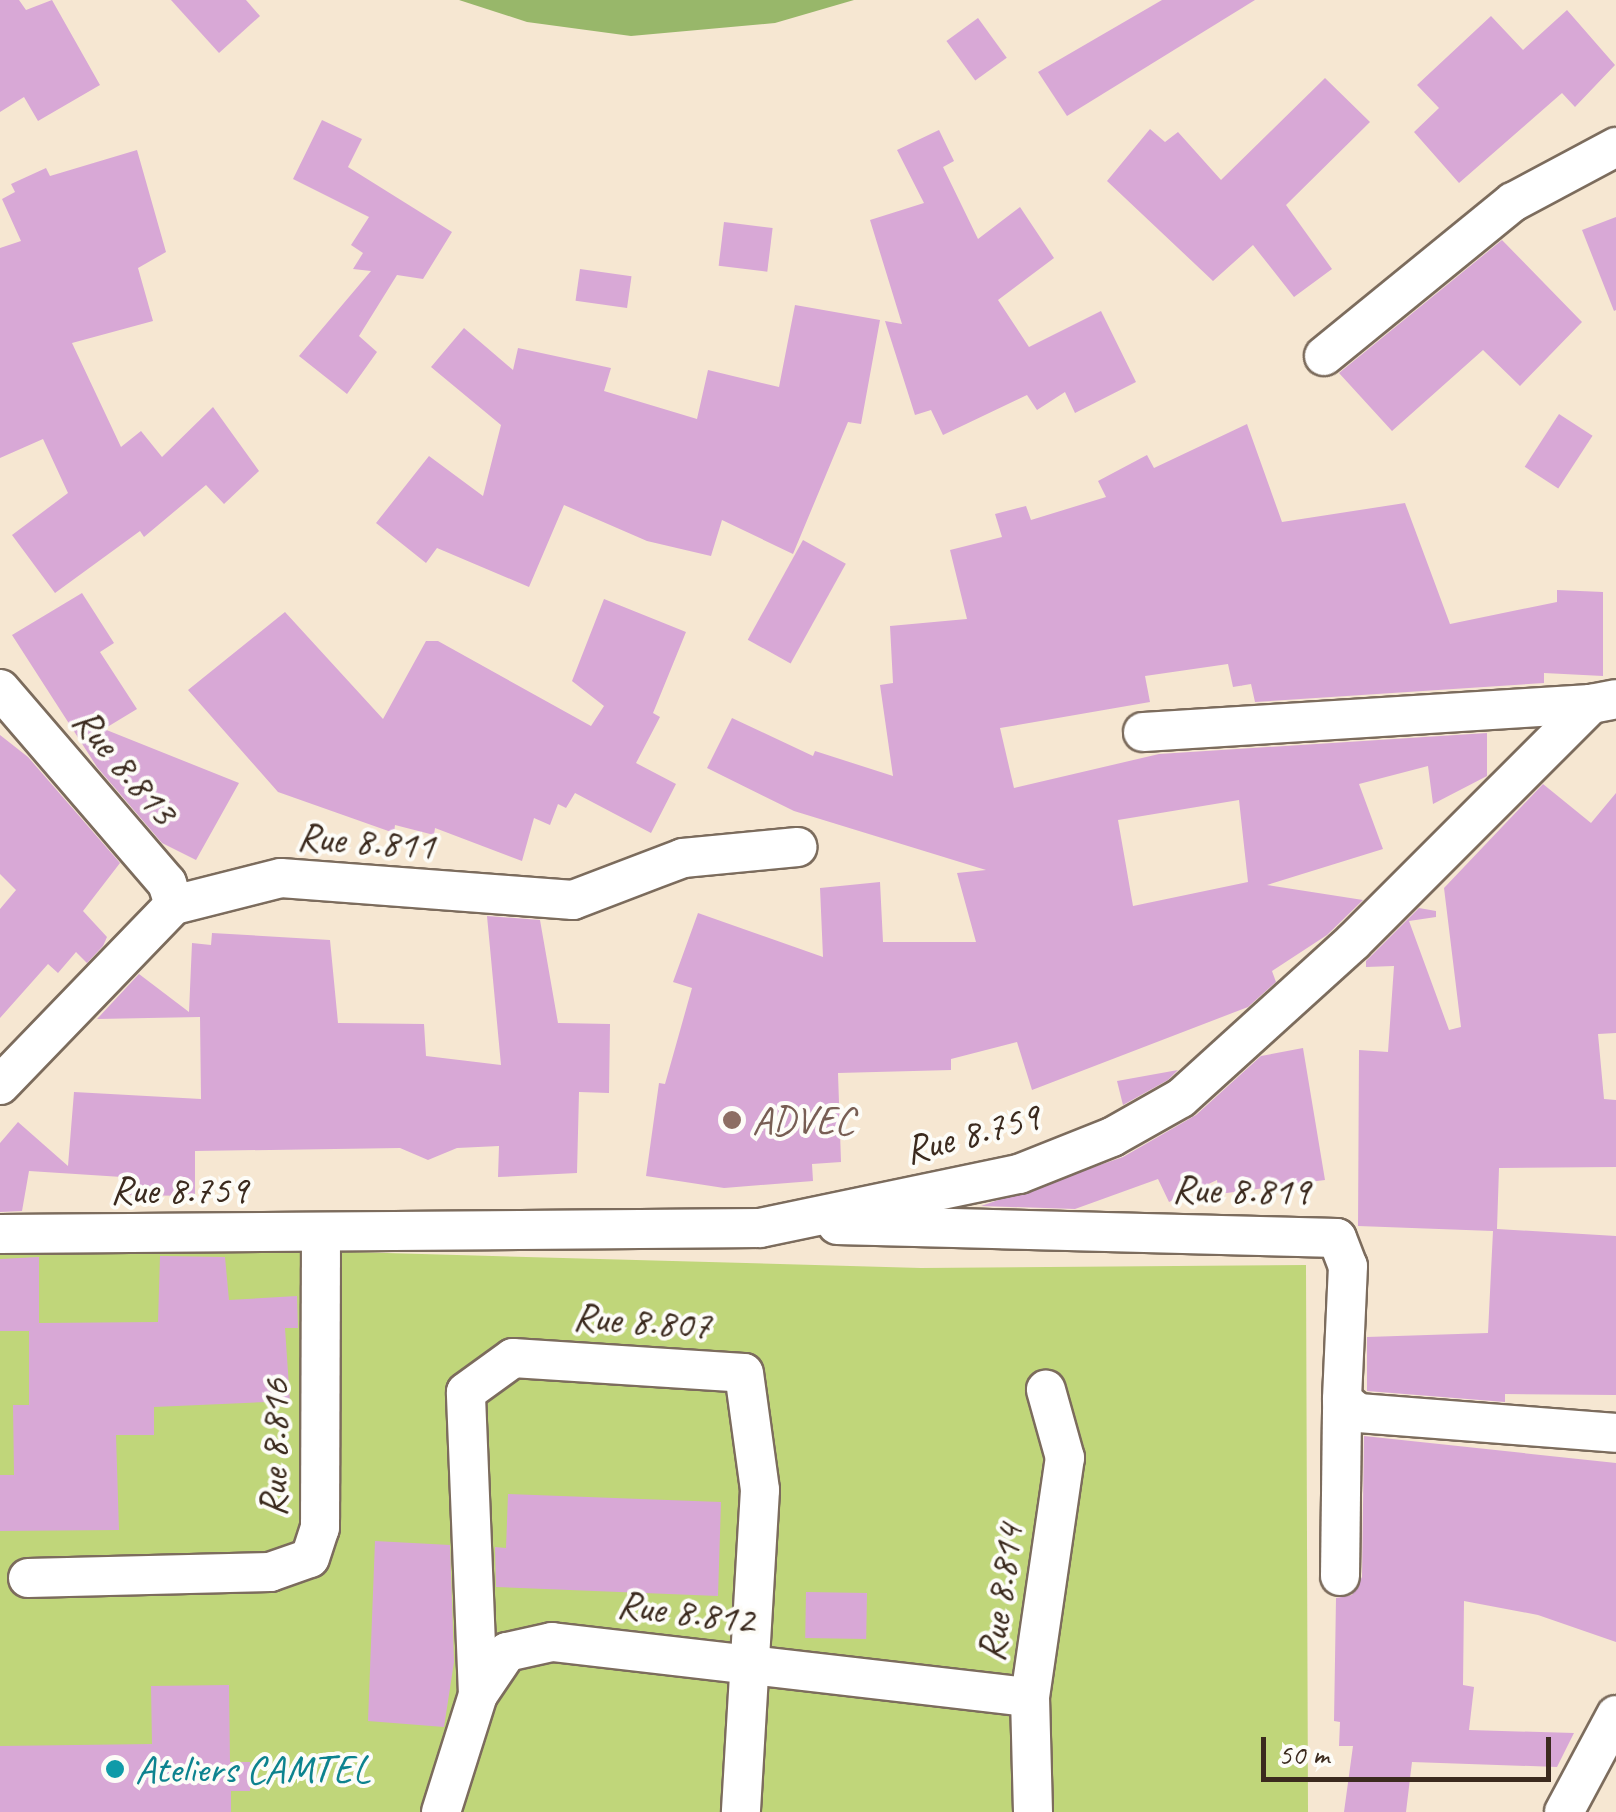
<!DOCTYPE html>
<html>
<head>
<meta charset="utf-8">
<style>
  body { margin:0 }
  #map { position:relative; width:1616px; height:1812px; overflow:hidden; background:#f6e7d2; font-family:Caveat,sans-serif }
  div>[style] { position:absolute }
  .green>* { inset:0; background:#c0d67a }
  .forest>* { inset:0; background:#98b76a }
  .building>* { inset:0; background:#d8a8d6; transform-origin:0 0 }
  .roads { filter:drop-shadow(2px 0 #7c6c5d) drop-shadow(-2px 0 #7c6c5d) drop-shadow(0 2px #7c6c5d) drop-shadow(0 -2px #7c6c5d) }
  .minor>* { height:38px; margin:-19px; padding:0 19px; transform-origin:19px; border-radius:19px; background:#fff }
  .dots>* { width:28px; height:28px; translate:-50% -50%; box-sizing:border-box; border:5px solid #fdfcf7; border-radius:50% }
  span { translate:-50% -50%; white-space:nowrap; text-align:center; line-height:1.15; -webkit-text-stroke:8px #fdfcf7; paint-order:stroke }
  .street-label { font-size:40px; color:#3b2a1e }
  .education-label { font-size:40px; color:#785e54 }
  .left { translate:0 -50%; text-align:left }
  .culture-label { font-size:40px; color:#0d838f }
  .scale { position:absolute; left:1261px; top:1737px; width:290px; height:45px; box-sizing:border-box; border:5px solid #3b2a1e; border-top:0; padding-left:12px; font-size:30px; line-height:35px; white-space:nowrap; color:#3b2a1e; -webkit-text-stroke:8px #fdfcf7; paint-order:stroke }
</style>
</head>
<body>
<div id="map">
  <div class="green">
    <div style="clip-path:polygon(102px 1245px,921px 1268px,1306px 1265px,1308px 1812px,0 1812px,0 1249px)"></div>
  </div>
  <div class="forest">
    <div style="clip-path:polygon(459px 0,854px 0,775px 23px,631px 36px,527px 22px)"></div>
  </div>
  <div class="building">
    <div style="clip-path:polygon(0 0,19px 0,26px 10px,52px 0,100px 85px,38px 121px,24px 97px,0 112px)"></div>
    <div style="clip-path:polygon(171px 0,246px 0,260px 16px,219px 53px)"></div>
    <div style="clip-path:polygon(1162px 0,1255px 0,1067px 116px,1038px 72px)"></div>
    <div style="clip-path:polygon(1567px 10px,1615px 65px,1575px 107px,1562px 93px,1459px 183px,1414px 132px,1439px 108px,1417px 85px,1491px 16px,1523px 50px)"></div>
    <div style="left:978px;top:18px;width:49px;height:39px;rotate:54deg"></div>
    <div style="clip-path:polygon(1325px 78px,1370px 122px,1286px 205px,1332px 269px,1294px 297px,1253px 245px,1213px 281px,1107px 181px,1150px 129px,1165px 142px,1178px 132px,1221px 180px)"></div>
    <div style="clip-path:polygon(322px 120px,362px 139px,348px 167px,452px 232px,423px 279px,397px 275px,359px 336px,377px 352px,347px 394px,299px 356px,371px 271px,353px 269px,363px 253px,351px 245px,369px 217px,293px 179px)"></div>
    <div style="clip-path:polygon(939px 130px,954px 161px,943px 167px,978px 239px,1020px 207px,1054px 258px,998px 300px,1029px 347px,1101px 311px,1136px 382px,1075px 413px,1065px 392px,1037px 410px,1027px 395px,943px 435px,931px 410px,915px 415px,885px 321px,902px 324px,870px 220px,924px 203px,897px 150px)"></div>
    <div style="clip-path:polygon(137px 150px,166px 252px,138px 268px,153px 321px,72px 343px,121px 447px,141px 431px,162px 457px,213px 407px,259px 471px,224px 504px,206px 485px,144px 537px,140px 531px,55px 593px,12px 535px,68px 493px,43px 439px,0 458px,0 248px,21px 241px,2px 199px,15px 192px,11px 184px,46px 168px,50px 176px)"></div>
    <div style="clip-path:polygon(1616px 217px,1616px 310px,1614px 311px,1582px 230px)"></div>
    <div style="left:724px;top:222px;width:49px;height:44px;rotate:7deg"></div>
    <div style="clip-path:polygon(1502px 240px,1582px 322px,1520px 386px,1483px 350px,1392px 431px,1339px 373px)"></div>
    <div style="left:580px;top:269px;width:52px;height:32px;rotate:8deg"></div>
    <div style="clip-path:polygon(795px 305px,880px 320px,861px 424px,848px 422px,793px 554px,722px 520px,711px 556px,647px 541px,564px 505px,529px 587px,437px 548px,426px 563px,376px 523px,429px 456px,483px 496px,501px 425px,431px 367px,464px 328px,513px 370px,518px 348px,611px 368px,604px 391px,697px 419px,708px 370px,779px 387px)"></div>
    <div style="left:1559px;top:414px;width:40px;height:63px;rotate:33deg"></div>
    <div style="clip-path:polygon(evenodd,1247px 424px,1282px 522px,1405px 503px,1450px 624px,1557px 602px,1557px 590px,1603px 592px,1603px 676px,1544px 673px,1544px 683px,1255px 702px,1251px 684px,1233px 687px,1228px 664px,1145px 676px,1150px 702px,1000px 728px,1014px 788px,1159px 754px,1487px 733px,1487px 776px,1433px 804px,1428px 766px,1359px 784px,1383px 849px,1267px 885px,1363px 900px,1327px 935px,1272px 971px,1276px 982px,1248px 1007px,1032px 1090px,1017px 1042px,951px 1059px,951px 1070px,838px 1073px,841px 1162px,812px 1164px,813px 1181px,724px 1188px,646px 1176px,659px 1083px,665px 1084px,692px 988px,673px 982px,698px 913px,823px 957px,820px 888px,880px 882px,883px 942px,976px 942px,957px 873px,986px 870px,794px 811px,707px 768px,732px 718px,813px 756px,815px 751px,893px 776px,880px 685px,893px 683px,890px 626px,967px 619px,950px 550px,1002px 537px,995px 514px,1026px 506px,1031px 520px,1106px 497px,1098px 481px,1147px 455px,1154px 468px,1247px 424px,1239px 800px,1248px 882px,1133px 906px,1118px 820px,1239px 800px)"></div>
    <div style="left:803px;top:540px;width:49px;height:114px;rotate:29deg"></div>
    <div style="clip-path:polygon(82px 593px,114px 643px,100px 652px,137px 709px,104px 729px,239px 783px,196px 860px,162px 843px,97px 767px,12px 635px)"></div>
    <div style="clip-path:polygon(604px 599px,686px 632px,653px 713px,660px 717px,636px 763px,676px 784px,651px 833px,575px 793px,566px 808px,558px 804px,550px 825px,534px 818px,522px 861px,435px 828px,434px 835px,395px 825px,394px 833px,278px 792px,188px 690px,285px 612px,383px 719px,426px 641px,438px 641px,591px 726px,604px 706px,572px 681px)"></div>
    <div style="clip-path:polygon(0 735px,28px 757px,120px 863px,83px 911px,107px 937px,103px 946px,87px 963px,76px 952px,58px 973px,48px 964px,0 1018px,0 909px,16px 890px,0 874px)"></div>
    <div style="clip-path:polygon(1543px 784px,1591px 823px,1616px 793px,1616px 1033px,1598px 1034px,1604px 1099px,1616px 1100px,1616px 1167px,1499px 1168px,1497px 1229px,1616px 1236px,1616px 1395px,1505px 1394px,1505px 1402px,1367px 1391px,1367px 1337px,1488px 1333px,1493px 1231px,1358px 1226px,1359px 1050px,1388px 1052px,1394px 966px,1366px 967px,1366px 961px,1419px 908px,1436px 911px,1436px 917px,1409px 921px,1449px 1030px,1461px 1027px,1444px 888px)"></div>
    <div style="clip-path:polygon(487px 916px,540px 920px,558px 1023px,610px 1024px,609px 1093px,579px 1092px,577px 1173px,498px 1177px,499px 1146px,457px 1148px,428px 1160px,400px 1148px,195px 1151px,195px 1196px,123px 1195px,122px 1177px,29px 1171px,22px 1211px,0 1212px,0 1143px,18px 1122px,68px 1166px,74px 1092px,201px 1099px,200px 1017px,97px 1019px,139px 974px,189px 1012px,192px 943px,211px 945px,212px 933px,330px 940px,338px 1023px,424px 1024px,426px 1056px,501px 1065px)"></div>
    <div style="clip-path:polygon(1303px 1048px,1325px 1180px,1219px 1194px,1217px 1180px,1169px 1202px,1158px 1179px,1075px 1209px,981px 1206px,1123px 1157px,1196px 1115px,1261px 1056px)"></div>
    <div style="clip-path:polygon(1178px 1070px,1168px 1080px,1123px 1105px,1117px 1081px)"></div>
    <div style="clip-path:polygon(160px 1256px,225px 1257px,229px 1300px,297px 1296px,298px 1328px,285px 1328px,290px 1401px,154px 1407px,154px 1435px,116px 1435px,119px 1530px,0 1531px,0 1475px,14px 1475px,13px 1405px,29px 1405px,29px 1331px,0 1331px,0 1259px,39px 1257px,39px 1323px,158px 1322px)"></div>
    <div style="clip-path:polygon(1364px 1436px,1616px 1463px,1616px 1642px,1538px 1615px,1464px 1601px,1463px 1685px,1474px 1687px,1469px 1730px,1574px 1733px,1557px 1767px,1412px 1762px,1406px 1812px,1344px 1812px,1353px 1746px,1339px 1746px,1340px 1722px,1334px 1721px,1336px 1598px,1352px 1595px,1362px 1577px)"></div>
    <div style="clip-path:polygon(508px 1494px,721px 1502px,718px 1596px,496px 1587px,495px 1547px,506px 1548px)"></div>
    <div style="clip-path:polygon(375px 1541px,450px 1545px,454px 1662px,444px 1727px,368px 1721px)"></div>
    <div style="left:806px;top:1592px;width:61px;height:46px;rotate:1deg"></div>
    <div style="clip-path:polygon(229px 1685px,230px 1762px,250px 1762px,250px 1791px,231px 1791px,231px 1812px,0 1812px,0 1746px,152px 1744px,151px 1686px)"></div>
  </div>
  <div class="roads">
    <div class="minor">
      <div style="left:1324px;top:356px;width:244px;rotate:-39.2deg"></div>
      <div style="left:1513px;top:202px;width:117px;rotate:-28.1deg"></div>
      <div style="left:0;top:689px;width:256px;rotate:49.3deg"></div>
      <div style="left:167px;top:883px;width:23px;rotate:72deg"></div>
      <div style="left:1143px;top:732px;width:449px;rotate:-3.6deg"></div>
      <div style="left:0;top:1085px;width:250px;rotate:-46deg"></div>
      <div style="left:174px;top:905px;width:110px;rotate:-14.2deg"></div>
      <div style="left:281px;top:878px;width:293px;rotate:4.3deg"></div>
      <div style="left:573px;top:900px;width:118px;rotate:-20.9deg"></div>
      <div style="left:683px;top:858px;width:115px;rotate:-5.5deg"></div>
      <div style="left:837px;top:1225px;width:500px;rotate:1.49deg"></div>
      <div style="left:1337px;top:1238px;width:30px;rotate:69deg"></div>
      <div style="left:1348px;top:1266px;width:134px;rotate:92.6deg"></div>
      <div style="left:1342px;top:1400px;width:21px;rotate:39deg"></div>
      <div style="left:1358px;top:1413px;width:259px;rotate:4.4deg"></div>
      <div style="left:0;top:1234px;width:760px;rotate:-0.45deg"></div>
      <div style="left:760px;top:1228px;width:265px;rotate:-11.8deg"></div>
      <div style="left:1019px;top:1174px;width:100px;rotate:-21.7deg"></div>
      <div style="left:1112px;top:1137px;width:79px;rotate:-29.5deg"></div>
      <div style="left:1181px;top:1098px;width:232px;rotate:-42.2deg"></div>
      <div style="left:1353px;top:942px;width:337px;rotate:-45deg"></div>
      <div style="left:1591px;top:704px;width:25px;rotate:-11deg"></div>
      <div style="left:1340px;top:1576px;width:176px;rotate:-89.3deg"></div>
      <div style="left:28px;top:1578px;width:242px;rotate:-1.4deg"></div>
      <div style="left:270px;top:1572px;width:42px;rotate:-19.3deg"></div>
      <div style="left:310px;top:1558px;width:32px;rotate:-72deg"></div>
      <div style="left:320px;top:1528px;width:293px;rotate:-89.8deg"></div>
      <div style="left:478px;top:1695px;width:303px;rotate:-92.3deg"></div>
      <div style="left:466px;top:1392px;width:58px;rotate:-35.9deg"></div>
      <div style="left:513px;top:1358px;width:231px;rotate:3.7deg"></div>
      <div style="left:744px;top:1373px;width:118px;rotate:82.2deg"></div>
      <div style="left:760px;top:1490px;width:323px;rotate:93.4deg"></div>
      <div style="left:441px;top:1812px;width:123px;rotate:-72.5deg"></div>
      <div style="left:478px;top:1695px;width:52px;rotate:-56deg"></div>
      <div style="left:507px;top:1652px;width:46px;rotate:-12.5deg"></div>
      <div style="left:552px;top:1642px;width:481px;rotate:6.6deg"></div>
      <div style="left:1033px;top:1812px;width:115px;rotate:-91.5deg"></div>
      <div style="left:1030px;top:1697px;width:242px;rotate:-81.7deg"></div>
      <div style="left:1065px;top:1458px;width:71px;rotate:-105.6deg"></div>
      <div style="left:1564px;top:1812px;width:110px;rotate:-61.8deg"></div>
    </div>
  </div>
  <div class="dots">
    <div style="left:732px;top:1120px;background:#8d6e63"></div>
    <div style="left:115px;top:1769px;background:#0f9aa8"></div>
  </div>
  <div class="street-label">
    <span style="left:125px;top:766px;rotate:50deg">Rue 8.813</span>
    <span style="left:366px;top:841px;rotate:4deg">Rue 8.811</span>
    <span style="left:972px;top:1133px;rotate:-15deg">Rue 8.759</span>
    <span style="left:179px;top:1190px">Rue 8.759</span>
    <span style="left:1241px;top:1190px;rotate:1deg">Rue 8.819</span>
    <span style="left:642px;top:1321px;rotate:4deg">Rue 8.807</span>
    <span style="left:274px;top:1448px;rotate:-89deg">Rue 8.816</span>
    <span style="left:1000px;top:1593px;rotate:-82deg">Rue 8.814</span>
    <span style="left:686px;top:1612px;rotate:7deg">Rue 8.812</span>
  </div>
  <div class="education-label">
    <span class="left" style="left:752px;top:1120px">ADVEC</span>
  </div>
  <div class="culture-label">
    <span class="left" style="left:135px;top:1769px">Ateliers CAMTEL</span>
  </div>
  <div class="scale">50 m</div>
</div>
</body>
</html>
